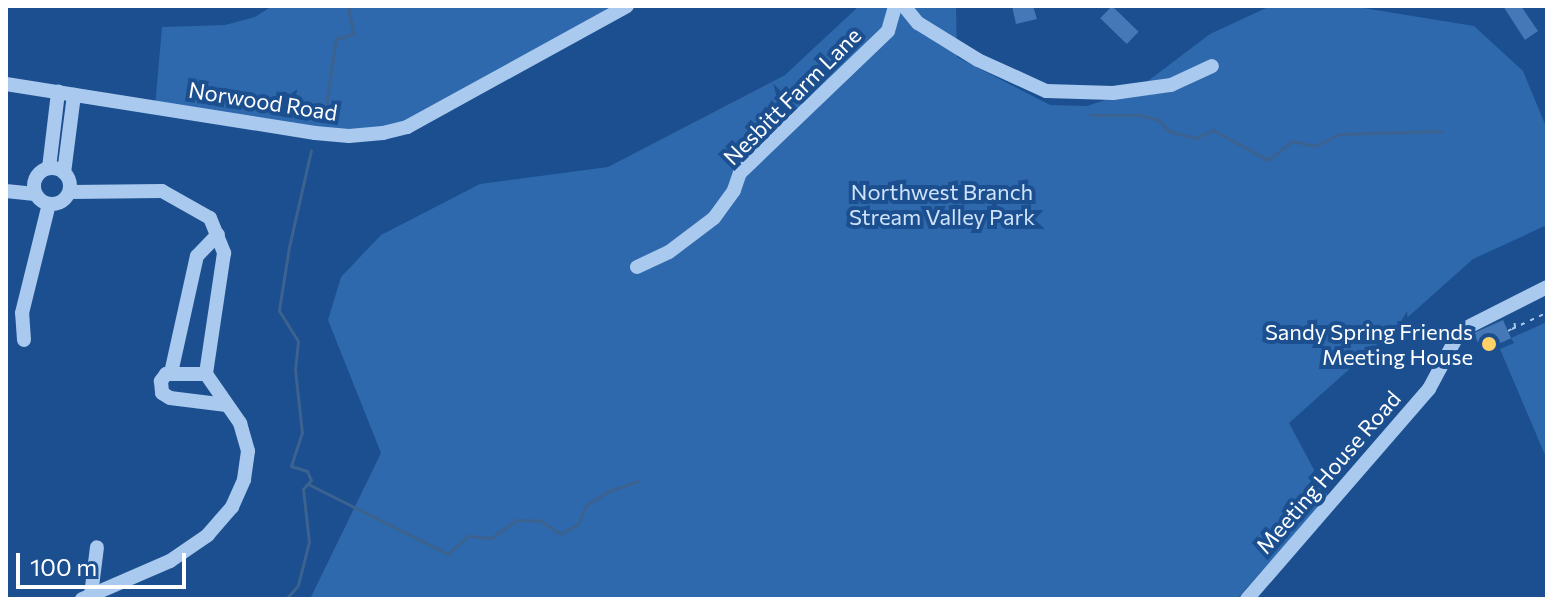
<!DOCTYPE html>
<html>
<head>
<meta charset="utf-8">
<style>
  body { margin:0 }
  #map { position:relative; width:1553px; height:605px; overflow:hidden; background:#1b4f8f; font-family:Commissioner,sans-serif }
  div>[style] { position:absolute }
  .green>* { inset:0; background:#2e69ad }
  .stream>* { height:3px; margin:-1.5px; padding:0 1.5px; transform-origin:1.5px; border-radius:1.5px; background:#3c6290 }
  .building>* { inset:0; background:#4478b7; transform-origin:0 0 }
  .path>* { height:2px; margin-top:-1px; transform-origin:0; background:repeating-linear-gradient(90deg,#a9c9ee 0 4px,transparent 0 10px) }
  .minor>* { height:14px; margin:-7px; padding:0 7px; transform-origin:7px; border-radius:7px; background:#a9c9ee }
  .minor>.ring { margin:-7px; padding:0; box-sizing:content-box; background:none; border:14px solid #a9c9ee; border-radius:50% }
  .dots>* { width:22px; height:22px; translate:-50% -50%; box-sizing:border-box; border:4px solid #1b4f8f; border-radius:50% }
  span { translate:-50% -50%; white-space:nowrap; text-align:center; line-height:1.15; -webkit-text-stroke:8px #1b4f8f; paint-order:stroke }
  .street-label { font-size:22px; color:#fff }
  .park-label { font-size:22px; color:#cfe3fa }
  .poi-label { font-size:22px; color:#fff }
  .right { translate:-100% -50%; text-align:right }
  .frame { position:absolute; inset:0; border:8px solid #fff; pointer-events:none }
  .scale { position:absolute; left:16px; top:553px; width:170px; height:36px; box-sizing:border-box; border:4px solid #fff; border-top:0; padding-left:10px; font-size:24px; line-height:28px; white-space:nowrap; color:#fff; -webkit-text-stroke:6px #1b4f8f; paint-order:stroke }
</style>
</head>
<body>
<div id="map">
  <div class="green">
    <div style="clip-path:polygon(272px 6px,629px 6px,407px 127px,349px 136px,155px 107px,162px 27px,225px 25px,255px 17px)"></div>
    <div style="clip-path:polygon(859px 6px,956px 6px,957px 57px,1050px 105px,1087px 106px,1136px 90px,1210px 34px,1266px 8px,1351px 6px,1474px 26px,1523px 71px,1547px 129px,1547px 225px,1473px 259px,1289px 423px,1328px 496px,1237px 599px,310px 599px,381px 453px,328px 320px,341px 277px,381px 235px,480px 184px,608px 167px,785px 75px)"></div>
    <div style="clip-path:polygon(1547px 322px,1547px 454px,1545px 455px,1500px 349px,1514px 343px,1511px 338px)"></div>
  </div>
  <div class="stream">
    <div style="left:325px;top:111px;width:73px;rotate:-81.3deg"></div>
    <div style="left:336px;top:39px;width:18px;rotate:-16deg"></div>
    <div style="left:353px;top:34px;width:28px;rotate:-100deg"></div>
    <div style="left:1090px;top:115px;width:49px"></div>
    <div style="left:1139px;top:115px;width:21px;rotate:14deg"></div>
    <div style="left:1159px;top:120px;width:15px;rotate:48deg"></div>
    <div style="left:1169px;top:131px;width:27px;rotate:15deg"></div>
    <div style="left:1195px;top:138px;width:20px;rotate:-24deg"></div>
    <div style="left:1213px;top:130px;width:63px;rotate:28.6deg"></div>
    <div style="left:1268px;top:160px;width:31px;rotate:-38deg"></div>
    <div style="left:1292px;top:141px;width:24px;rotate:12deg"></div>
    <div style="left:1315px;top:146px;width:28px;rotate:-26deg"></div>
    <div style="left:1340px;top:134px;width:101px;rotate:-1.7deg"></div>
    <div style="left:308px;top:484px;width:157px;rotate:26.6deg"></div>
    <div style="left:448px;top:554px;width:27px;rotate:-42deg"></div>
    <div style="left:468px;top:536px;width:23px;rotate:5deg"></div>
    <div style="left:491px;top:538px;width:32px;rotate:-35deg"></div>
    <div style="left:517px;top:520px;width:24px;rotate:2deg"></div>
    <div style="left:541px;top:521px;width:23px;rotate:34deg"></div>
    <div style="left:560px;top:534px;width:21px;rotate:-29deg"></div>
    <div style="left:578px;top:524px;width:21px;rotate:-67deg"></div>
    <div style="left:586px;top:505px;width:27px;rotate:-31deg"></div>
    <div style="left:609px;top:491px;width:31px;rotate:-19deg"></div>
    <div style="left:286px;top:599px;width:18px;rotate:-49deg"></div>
    <div style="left:298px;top:585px;width:44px;rotate:-75.7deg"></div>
    <div style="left:309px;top:542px;width:53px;rotate:-96.5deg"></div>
    <div style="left:303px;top:489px;width:12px;rotate:-48deg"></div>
    <div style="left:311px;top:480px;width:10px;rotate:-114deg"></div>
    <div style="left:307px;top:471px;width:17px;rotate:-163deg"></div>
    <div style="left:291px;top:466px;width:35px;rotate:-72deg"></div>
    <div style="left:302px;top:433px;width:63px;rotate:-96.3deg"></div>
    <div style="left:295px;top:370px;width:29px;rotate:-84deg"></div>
    <div style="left:298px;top:341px;width:36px;rotate:-122deg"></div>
    <div style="left:279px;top:310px;width:64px;rotate:-81deg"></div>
    <div style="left:289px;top:247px;width:99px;rotate:-77.2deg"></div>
  </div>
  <div class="building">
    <div style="clip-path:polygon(1012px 6px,1033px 6px,1037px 19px,1016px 24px)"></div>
    <div style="left:1112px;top:6px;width:37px;height:17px;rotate:44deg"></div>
    <div style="clip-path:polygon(1503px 6px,1521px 6px,1538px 31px,1525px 40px)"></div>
    <div style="left:1503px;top:320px;width:20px;height:32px;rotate:66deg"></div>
  </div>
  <div class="path">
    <div style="left:1512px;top:329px;width:38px;rotate:-25deg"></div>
    <div style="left:1508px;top:331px;width:8px;rotate:-30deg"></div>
    <div style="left:1515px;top:327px;width:8px;rotate:-97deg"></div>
  </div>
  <div class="minor">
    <div style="left:904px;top:6px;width:22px;rotate:51deg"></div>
    <div style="left:918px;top:23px;width:70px;rotate:31.7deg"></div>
    <div style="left:978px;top:60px;width:75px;rotate:24.5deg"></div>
    <div style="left:1046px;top:91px;width:67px;rotate:1.7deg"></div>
    <div style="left:1113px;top:93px;width:59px;rotate:-7.9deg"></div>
    <div style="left:1171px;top:85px;width:45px;rotate:-24.9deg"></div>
    <div style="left:6px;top:84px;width:313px;rotate:9deg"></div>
    <div style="left:315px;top:133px;width:34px;rotate:5deg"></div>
    <div style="left:349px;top:136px;width:34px;rotate:-5deg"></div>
    <div style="left:383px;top:133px;width:25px;rotate:-14deg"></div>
    <div style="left:407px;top:127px;width:251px;rotate:-28.8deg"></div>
    <div class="ring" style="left:34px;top:168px;width:22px;height:22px"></div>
    <div style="left:49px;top:168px;width:77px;rotate:-83.2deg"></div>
    <div style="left:64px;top:173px;width:79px;rotate:-82.7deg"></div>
    <div style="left:6px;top:191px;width:29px;rotate:6deg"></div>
    <div style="left:70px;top:192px;width:92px;rotate:-0.6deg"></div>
    <div style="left:162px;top:191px;width:55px;rotate:29.4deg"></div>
    <div style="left:210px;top:218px;width:38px;rotate:68deg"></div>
    <div style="left:224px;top:253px;width:122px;rotate:98.5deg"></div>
    <div style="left:206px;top:374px;width:60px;rotate:55.2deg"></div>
    <div style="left:240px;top:423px;width:29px;rotate:74deg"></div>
    <div style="left:248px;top:451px;width:29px;rotate:98deg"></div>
    <div style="left:244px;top:480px;width:30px;rotate:114deg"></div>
    <div style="left:232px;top:507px;width:37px;rotate:131deg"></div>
    <div style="left:208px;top:535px;width:46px;rotate:145.6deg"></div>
    <div style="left:170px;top:561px;width:96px;rotate:156.6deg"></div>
    <div style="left:637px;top:267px;width:35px;rotate:-25deg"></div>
    <div style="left:669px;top:252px;width:56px;rotate:-37.1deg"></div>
    <div style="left:714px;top:218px;width:34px;rotate:-54deg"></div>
    <div style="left:734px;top:190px;width:18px;rotate:-71deg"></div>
    <div style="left:740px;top:173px;width:205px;rotate:-43.8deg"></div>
    <div style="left:888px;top:31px;width:26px;rotate:-74deg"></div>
    <div style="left:24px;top:340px;width:27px;rotate:-94deg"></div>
    <div style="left:22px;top:313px;width:112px;rotate:-76.1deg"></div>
    <div style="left:171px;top:373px;width:120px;rotate:-77.5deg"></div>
    <div style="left:197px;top:256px;width:30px;rotate:-46deg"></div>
    <div style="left:206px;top:374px;width:40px;rotate:180deg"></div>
    <div style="left:166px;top:374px;width:9px;rotate:126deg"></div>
    <div style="left:161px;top:381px;width:12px;rotate:85deg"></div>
    <div style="left:162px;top:393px;width:9px;rotate:32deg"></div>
    <div style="left:170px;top:398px;width:57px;rotate:7deg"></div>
    <div style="left:91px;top:595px;width:48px;rotate:-82.9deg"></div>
    <div style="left:1247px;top:599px;width:278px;rotate:-49.1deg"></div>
    <div style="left:1429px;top:389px;width:66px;rotate:-61.9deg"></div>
    <div style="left:1460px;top:331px;width:97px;rotate:-26.8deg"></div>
  </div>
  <div class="dots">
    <div style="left:1489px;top:344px;background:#ffd166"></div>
  </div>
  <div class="street-label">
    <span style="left:792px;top:96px;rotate:-45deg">Nesbitt Farm Lane</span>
    <span style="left:263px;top:101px;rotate:9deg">Norwood Road</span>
    <span style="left:1328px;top:472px;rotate:-49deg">Meeting House Road</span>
  </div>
  <div class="park-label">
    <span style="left:942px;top:204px">Northwest Branch<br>Stream Valley Park</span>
  </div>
  <div class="poi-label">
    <span class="right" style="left:1473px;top:344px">Sandy Spring Friends<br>Meeting House</span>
  </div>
  <div class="frame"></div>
  <div class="scale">100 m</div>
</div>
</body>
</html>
